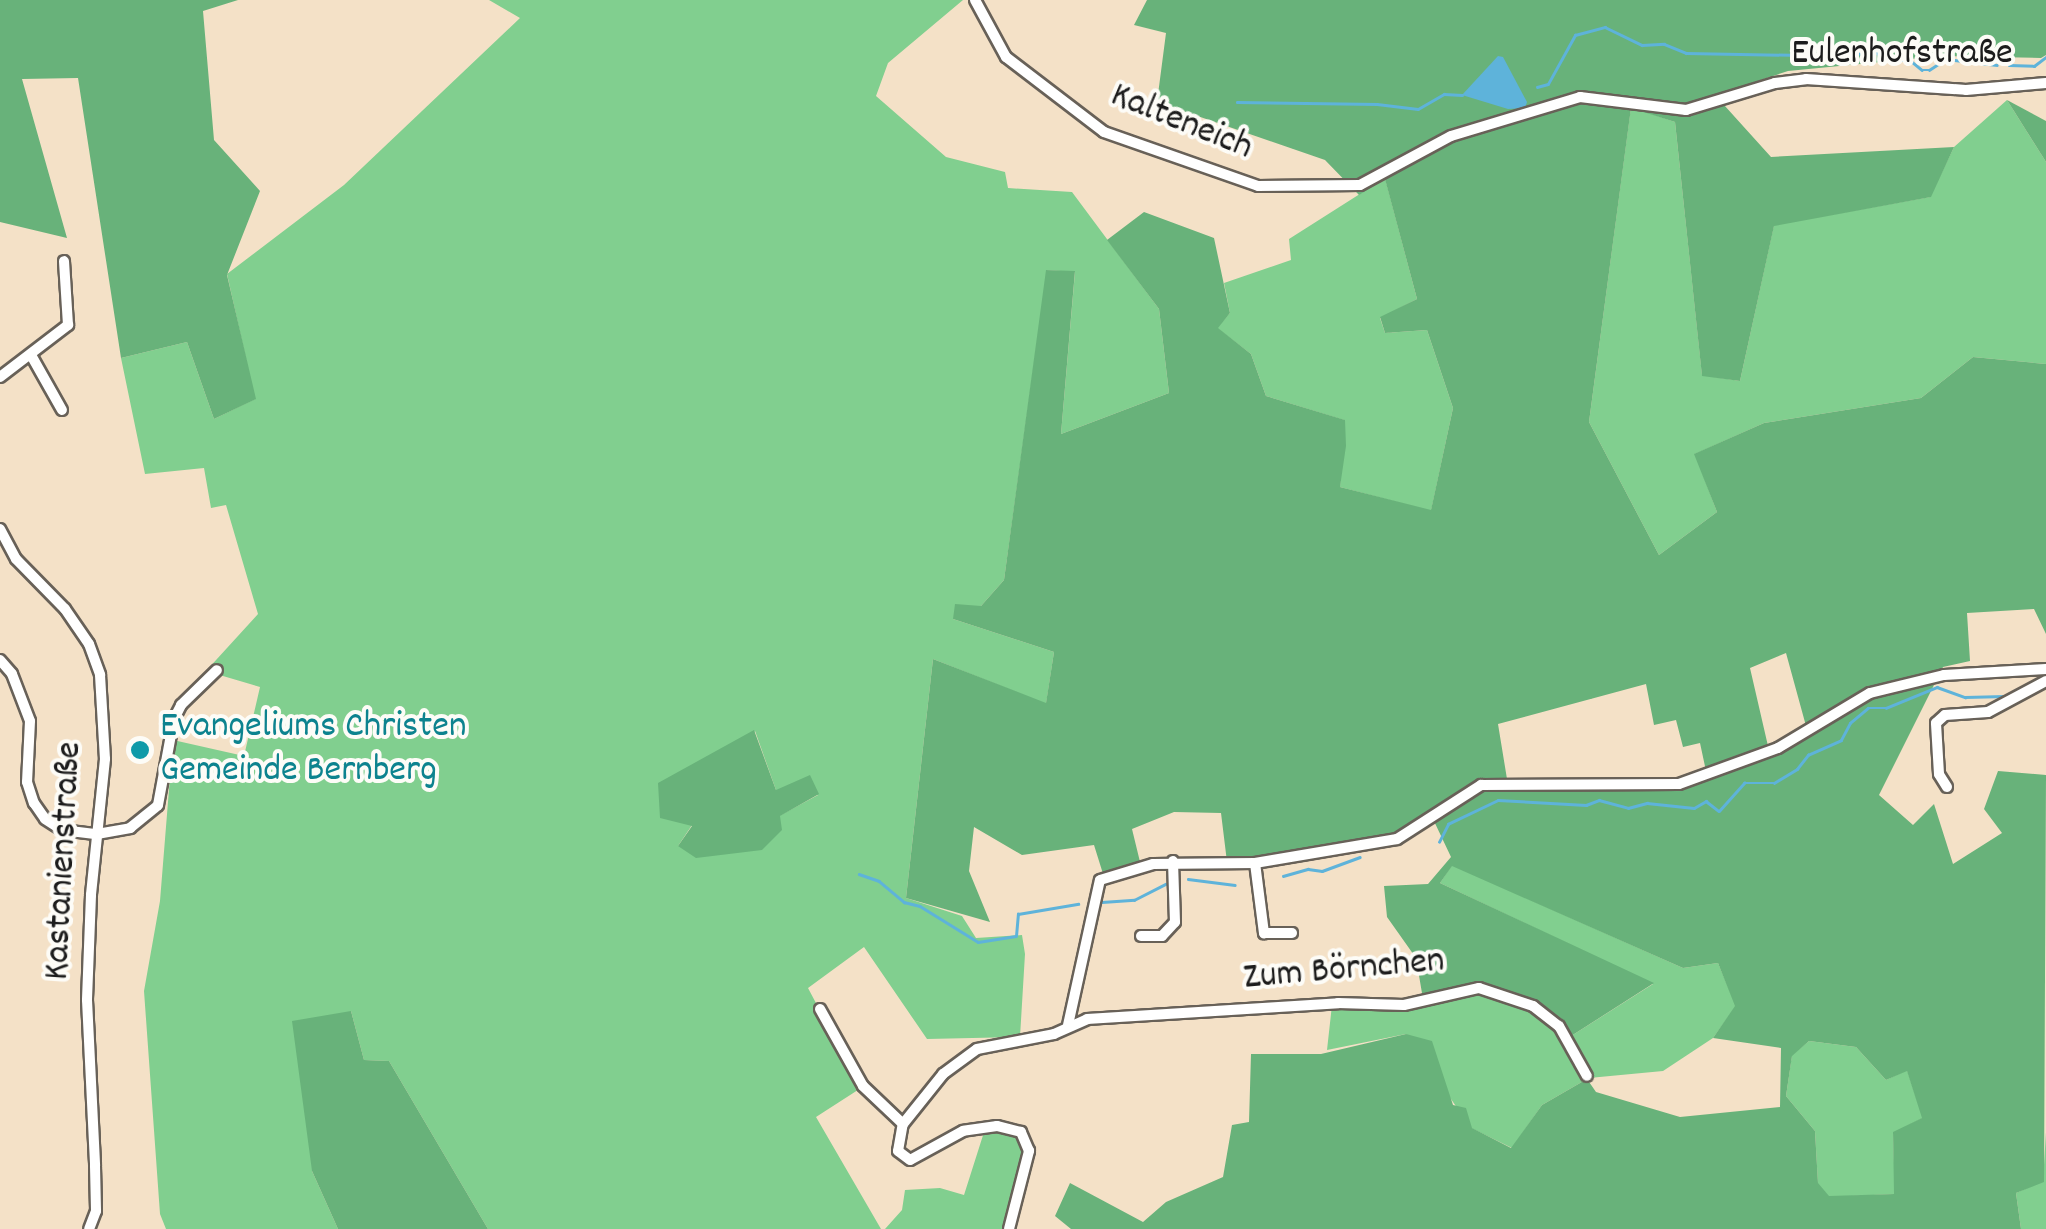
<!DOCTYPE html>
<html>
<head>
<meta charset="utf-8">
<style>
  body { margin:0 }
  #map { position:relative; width:2046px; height:1229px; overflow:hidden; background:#f4e1c7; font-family:Dekko,sans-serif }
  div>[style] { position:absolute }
  .green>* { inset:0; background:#81cf8f }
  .forest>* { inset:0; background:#68b27a }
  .water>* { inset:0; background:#5eb3da }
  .stream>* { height:2.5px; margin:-1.25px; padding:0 1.25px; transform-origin:1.25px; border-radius:1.25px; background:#5eb3da }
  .roads { filter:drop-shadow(2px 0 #686158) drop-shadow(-2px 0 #686158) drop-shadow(0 2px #686158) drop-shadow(0 -2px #686158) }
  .street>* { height:10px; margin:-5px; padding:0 5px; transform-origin:5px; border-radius:5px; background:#fff }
  .dots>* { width:28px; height:28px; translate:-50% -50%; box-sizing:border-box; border:5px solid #fdfcf7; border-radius:50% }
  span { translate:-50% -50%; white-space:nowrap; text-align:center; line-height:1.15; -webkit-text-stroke:8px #fdfcf7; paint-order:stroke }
  .street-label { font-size:38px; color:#1c1c1c }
  .culture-label { font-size:38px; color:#0d838f }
  .left { translate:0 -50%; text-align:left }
</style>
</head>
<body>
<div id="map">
  <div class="green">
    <div style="clip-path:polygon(evenodd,489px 0,963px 0,888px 63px,876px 96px,946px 157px,1005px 172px,1008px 188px,1072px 192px,1159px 309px,1169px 393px,1061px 434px,1075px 272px,1047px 270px,1004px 580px,981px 606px,953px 619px,1054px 652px,1046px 704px,933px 659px,906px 898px,962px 916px,976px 938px,1022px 935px,1025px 954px,1020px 1037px,927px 1039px,864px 947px,808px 988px,861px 1088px,816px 1117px,881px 1229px,488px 1229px,389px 1061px,364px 1060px,351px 1011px,312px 1171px,338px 1229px,166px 1229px,160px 1214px,144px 991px,160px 901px,173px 740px,244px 756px,260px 687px,206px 671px,258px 614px,226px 505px,211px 508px,204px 468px,145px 474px,121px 358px,187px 342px,214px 419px,255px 399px,227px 274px,344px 185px,520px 18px,489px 0,755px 731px,776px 790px,818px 795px,779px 816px,678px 846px,755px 731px)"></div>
    <div style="clip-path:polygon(2007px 100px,2046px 162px,2046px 364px,1973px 357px,1921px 398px,1764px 423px,1695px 454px,1717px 512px,1659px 555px,1589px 422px,1631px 107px,1675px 122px,1702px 375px,1740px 381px,1774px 225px,1930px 197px,1954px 147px)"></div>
    <div style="clip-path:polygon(1385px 178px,1417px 299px,1380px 318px,1385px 333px,1427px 330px,1453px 408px,1431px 511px,1340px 487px,1344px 420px,1266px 396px,1251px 354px,1217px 328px,1230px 313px,1224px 283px,1291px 260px,1289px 239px)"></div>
    <div style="clip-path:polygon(1452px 865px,1683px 968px,1718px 963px,1736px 1006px,1713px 1038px,1663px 1071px,1589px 1078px,1568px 1038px,1653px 984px,1440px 883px)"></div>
    <div style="clip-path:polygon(1479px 990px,1535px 1013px,1566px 1039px,1587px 1079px,1542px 1105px,1512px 1148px,1471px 1128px,1406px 1034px,1327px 1050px,1332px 1005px,1380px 1006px)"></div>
    <div style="clip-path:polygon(1809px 1041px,1856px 1047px,1886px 1080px,1907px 1070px,1923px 1118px,1893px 1133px,1895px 1194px,1829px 1197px,1818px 1184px,1815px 1131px,1786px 1096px,1792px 1055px)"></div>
    <div style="clip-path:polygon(985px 1129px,1010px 1130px,1024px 1148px,1015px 1206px,1005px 1229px,885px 1229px,902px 1210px,905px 1190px,940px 1188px,964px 1195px)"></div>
    <div style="clip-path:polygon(2046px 1132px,2046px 1229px,2021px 1229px,2016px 1193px,2043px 1181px)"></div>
  </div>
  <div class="forest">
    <div style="clip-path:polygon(0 0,238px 0,203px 11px,214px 140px,260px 191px,227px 275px,256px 399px,214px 419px,187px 342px,121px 358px,78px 78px,22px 79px,67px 238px,0 222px)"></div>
    <div style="clip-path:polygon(evenodd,1147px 0,2046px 0,2046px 55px,2041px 58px,1942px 56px,1788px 71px,1715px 95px,1771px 157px,1954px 147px,1931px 197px,1774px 226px,1740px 381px,1702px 376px,1675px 122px,1631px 108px,1589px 422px,1659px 555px,1717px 512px,1694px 454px,1764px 423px,1921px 398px,1973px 357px,2046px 364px,2046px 634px,2034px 609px,1967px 613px,1970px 661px,1943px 667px,1879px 795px,1913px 825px,1934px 804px,1953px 864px,2002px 833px,1984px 809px,1998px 771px,2046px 775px,2044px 1182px,2016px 1193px,2021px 1229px,1071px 1229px,1055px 1216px,1070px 1183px,1143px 1222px,1166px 1202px,1223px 1177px,1232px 1125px,1249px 1122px,1251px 1054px,1321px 1054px,1406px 1034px,1432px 1041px,1453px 1105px,1466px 1108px,1472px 1128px,1511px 1148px,1542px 1105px,1587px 1079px,1596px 1092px,1680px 1117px,1780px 1107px,1781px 1048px,1713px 1038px,1735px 1006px,1718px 963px,1683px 968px,1452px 866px,1440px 883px,1654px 983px,1568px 1038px,1536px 1010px,1479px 986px,1423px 999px,1416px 958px,1387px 917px,1384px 886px,1428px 884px,1451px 857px,1433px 819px,1404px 836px,1254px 862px,1227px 862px,1221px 813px,1174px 812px,1132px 829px,1141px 866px,1104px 877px,1094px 845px,1022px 855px,974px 827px,969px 871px,990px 922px,906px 898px,933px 659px,1046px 703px,1054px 652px,953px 619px,955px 604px,981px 606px,1004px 580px,1046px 270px,1075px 271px,1061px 434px,1169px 393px,1159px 309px,1107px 240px,1144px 212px,1214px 238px,1230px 313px,1218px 328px,1251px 354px,1266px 396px,1345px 420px,1346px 446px,1340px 487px,1431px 510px,1453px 408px,1427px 330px,1385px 333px,1380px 317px,1417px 299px,1385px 179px,1359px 195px,1325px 160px,1157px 102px,1166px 33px,1134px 25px,1147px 0,1786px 653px,1806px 726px,1768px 746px,1750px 668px,1786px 653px,1147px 0,1646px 684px,1654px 725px,1676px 720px,1683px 747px,1700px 743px,1706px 771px,1678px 781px,1605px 785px,1507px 779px,1498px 724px,1646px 684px,1147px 0,1809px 1041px,1856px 1047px,1886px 1080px,1907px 1071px,1922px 1118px,1893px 1132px,1894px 1194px,1829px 1196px,1818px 1183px,1815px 1131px,1786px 1096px,1792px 1056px,1809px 1041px)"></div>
    <div style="clip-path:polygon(2007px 100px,2046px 121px,2046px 162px)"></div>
    <div style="clip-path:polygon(754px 730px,776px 790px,810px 775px,819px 794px,780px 816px,782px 830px,762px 850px,696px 858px,678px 846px,692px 826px,660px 818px,658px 783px)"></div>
    <div style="clip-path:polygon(351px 1011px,364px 1060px,389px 1061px,488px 1229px,338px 1229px,312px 1171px,292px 1021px)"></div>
  </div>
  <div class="water">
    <div style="clip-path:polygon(1498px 56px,1503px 57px,1527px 102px,1525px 108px,1508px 109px,1462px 95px)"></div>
  </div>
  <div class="stream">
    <div style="left:2009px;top:65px;width:25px;rotate:2deg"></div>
    <div style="left:2034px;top:66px;width:15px;rotate:-37deg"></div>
    <div style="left:1537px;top:87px;width:11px;rotate:-15deg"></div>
    <div style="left:1548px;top:84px;width:56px;rotate:-61.1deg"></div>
    <div style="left:1575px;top:35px;width:31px;rotate:-15deg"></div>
    <div style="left:1605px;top:27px;width:41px;rotate:25.9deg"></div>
    <div style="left:1642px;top:45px;width:22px;rotate:-3deg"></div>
    <div style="left:1664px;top:44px;width:24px;rotate:22deg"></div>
    <div style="left:1686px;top:53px;width:167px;rotate:1deg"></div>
    <div style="left:1853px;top:56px;width:18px;rotate:-22deg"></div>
    <div style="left:1870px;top:49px;width:23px;rotate:31deg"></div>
    <div style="left:1890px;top:61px;width:21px"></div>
    <div style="left:1911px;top:61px;width:14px;rotate:39deg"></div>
    <div style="left:1922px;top:70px;width:7px"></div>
    <div style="left:1929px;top:70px;width:20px;rotate:-33deg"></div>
    <div style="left:1946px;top:59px;width:51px;rotate:6.7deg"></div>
    <div style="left:1237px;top:102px;width:140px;rotate:0.8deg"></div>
    <div style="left:1377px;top:104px;width:41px;rotate:7deg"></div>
    <div style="left:1418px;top:109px;width:30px;rotate:-30deg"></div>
    <div style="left:1444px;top:94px;width:18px;rotate:3deg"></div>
    <div style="left:1439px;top:842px;width:20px;rotate:-63deg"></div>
    <div style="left:1448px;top:824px;width:55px;rotate:-25.6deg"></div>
    <div style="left:1498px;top:800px;width:88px;rotate:3.3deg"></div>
    <div style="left:1586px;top:805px;width:14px;rotate:-21deg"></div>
    <div style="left:1599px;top:800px;width:30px;rotate:15deg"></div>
    <div style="left:1628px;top:808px;width:20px;rotate:-15deg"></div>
    <div style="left:1647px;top:803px;width:47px;rotate:6.1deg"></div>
    <div style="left:1694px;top:808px;width:14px;rotate:-30deg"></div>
    <div style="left:1706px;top:801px;width:16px;rotate:38deg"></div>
    <div style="left:1719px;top:811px;width:38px;rotate:-48deg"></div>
    <div style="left:1744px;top:783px;width:30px"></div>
    <div style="left:1774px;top:783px;width:27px;rotate:-31deg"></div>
    <div style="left:1797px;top:769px;width:18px;rotate:-52deg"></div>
    <div style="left:1808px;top:755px;width:36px;rotate:-24deg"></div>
    <div style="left:1841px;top:740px;width:19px;rotate:-62deg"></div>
    <div style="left:1850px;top:723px;width:23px;rotate:-40deg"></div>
    <div style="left:1868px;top:708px;width:18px"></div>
    <div style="left:1886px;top:708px;width:55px;rotate:-22.4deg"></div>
    <div style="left:1937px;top:687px;width:30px;rotate:20deg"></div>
    <div style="left:1965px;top:697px;width:40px;rotate:-1.4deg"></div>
    <div style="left:859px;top:874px;width:21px;rotate:19deg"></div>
    <div style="left:879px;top:881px;width:33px;rotate:40deg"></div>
    <div style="left:904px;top:902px;width:16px;rotate:14deg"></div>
    <div style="left:920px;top:906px;width:68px;rotate:31.8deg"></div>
    <div style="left:978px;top:942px;width:38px;rotate:-9deg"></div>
    <div style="left:1016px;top:936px;width:22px;rotate:-85deg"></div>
    <div style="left:1018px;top:914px;width:61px;rotate:-9.5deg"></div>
    <div style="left:1283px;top:876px;width:26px;rotate:-16deg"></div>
    <div style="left:1308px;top:869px;width:14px;rotate:8deg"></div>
    <div style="left:1322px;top:871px;width:40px;rotate:-20.2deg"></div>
    <div style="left:1188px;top:879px;width:47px;rotate:7.3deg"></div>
    <div style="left:1102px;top:902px;width:32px;rotate:-4deg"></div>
    <div style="left:1134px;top:900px;width:35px;rotate:-27deg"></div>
  </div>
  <div class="roads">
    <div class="street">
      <div style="left:975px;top:0;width:65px;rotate:61.5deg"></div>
      <div style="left:1006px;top:57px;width:123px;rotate:37.4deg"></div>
      <div style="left:1104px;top:132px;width:163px;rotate:19.3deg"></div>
      <div style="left:1258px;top:186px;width:102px;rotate:-0.6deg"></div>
      <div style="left:1360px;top:185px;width:103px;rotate:-28.3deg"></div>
      <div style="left:1451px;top:136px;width:135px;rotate:-16.8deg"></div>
      <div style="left:1580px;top:97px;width:107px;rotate:7deg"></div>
      <div style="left:1686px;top:110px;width:93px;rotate:-16.9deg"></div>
      <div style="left:1775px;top:83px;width:31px;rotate:-7deg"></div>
      <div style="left:1806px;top:79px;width:160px;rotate:3.9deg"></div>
      <div style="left:1966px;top:90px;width:80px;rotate:-5deg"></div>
      <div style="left:31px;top:355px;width:63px;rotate:60.6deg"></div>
      <div style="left:0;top:377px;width:86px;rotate:-37.4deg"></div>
      <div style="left:68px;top:325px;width:64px;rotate:-93.6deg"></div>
      <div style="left:0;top:529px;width:34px;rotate:62deg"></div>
      <div style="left:16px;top:559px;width:70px;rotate:45.6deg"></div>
      <div style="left:65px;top:609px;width:42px;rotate:55.6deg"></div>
      <div style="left:89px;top:644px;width:33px;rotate:70deg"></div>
      <div style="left:100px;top:675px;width:84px;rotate:86.6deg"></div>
      <div style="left:105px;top:759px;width:137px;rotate:95.9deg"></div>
      <div style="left:91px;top:895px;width:105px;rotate:92.2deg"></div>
      <div style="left:87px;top:1000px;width:166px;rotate:87.2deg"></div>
      <div style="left:95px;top:1166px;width:45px;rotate:88.7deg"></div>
      <div style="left:96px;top:1211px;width:19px;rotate:111deg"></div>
      <div style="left:0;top:660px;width:18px;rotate:49deg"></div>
      <div style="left:12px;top:674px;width:50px;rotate:69deg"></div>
      <div style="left:30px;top:721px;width:61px;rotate:92.8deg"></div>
      <div style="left:27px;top:782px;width:22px;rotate:72deg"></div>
      <div style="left:34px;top:803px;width:19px;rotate:55deg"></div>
      <div style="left:45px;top:819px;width:20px;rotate:33deg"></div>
      <div style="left:62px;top:830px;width:35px;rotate:7deg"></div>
      <div style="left:97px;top:834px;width:34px;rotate:-10deg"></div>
      <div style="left:130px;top:828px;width:36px;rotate:-39deg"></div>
      <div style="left:158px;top:805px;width:87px;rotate:-79.5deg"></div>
      <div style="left:174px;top:719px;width:16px;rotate:-63deg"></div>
      <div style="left:181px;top:705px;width:50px;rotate:-44.2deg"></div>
      <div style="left:1947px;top:787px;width:15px;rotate:-122deg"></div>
      <div style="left:1939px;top:774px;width:51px;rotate:-93.4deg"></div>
      <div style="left:1936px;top:723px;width:12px;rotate:-42deg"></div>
      <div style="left:1945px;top:715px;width:43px;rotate:-4deg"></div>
      <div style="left:1988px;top:712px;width:66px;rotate:-28.1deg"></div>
      <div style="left:1255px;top:863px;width:71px;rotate:82.7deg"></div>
      <div style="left:1264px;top:933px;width:28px"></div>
      <div style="left:1141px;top:936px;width:21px"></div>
      <div style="left:1162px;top:936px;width:19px;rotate:-47deg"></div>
      <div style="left:1175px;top:922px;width:61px;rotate:-91.9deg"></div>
      <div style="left:820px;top:1009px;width:88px;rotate:60.8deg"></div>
      <div style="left:863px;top:1086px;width:55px;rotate:43.5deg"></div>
      <div style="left:1068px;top:1025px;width:148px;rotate:-77.6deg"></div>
      <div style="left:1100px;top:880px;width:55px;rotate:-16.8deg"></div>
      <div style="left:1153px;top:864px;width:102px;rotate:-0.6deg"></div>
      <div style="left:1255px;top:863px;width:144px;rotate:-9.6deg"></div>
      <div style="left:1397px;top:839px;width:100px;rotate:-32.7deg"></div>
      <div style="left:1481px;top:785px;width:198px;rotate:-0.3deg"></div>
      <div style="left:1679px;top:784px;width:105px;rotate:-20deg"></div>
      <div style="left:1778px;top:748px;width:107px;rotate:-30.9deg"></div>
      <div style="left:1870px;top:693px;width:76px;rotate:-13.7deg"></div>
      <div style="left:1944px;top:675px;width:102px;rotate:-3.4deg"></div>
      <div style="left:1009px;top:1229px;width:81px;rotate:-75.6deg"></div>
      <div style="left:1029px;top:1151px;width:21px;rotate:-113deg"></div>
      <div style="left:1021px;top:1132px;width:25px;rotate:-166deg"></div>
      <div style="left:997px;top:1126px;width:34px;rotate:172deg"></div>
      <div style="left:963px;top:1131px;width:60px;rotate:151.3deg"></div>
      <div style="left:910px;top:1160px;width:15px;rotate:-143deg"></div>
      <div style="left:898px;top:1151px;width:27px;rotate:-80deg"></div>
      <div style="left:903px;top:1124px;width:64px;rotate:-51.3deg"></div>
      <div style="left:943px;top:1074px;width:42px;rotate:-36.3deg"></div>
      <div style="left:977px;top:1049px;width:78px;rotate:-11deg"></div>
      <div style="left:1054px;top:1034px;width:36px;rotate:-24deg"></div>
      <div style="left:1087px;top:1019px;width:252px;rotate:-3.6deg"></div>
      <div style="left:1338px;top:1003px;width:66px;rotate:1.7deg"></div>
      <div style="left:1404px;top:1005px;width:77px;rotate:-12.8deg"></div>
      <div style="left:1479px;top:988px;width:57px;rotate:18.4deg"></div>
      <div style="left:1533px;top:1006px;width:33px;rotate:38deg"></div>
      <div style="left:1559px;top:1026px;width:57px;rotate:60.8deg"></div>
    </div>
  </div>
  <div class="dots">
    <div style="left:140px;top:750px;background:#0f9aa8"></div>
  </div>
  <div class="street-label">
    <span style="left:1902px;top:55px">Eulenhofstraße</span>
    <span style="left:1181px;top:123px;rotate:22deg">Kalteneich</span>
    <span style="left:65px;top:861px;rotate:-87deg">Kastanienstraße</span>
    <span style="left:1344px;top:971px;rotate:-5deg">Zum Börnchen</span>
  </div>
  <div class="culture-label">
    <span class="left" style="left:160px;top:750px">Evangeliums Christen<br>Gemeinde Bernberg</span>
  </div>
</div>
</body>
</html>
